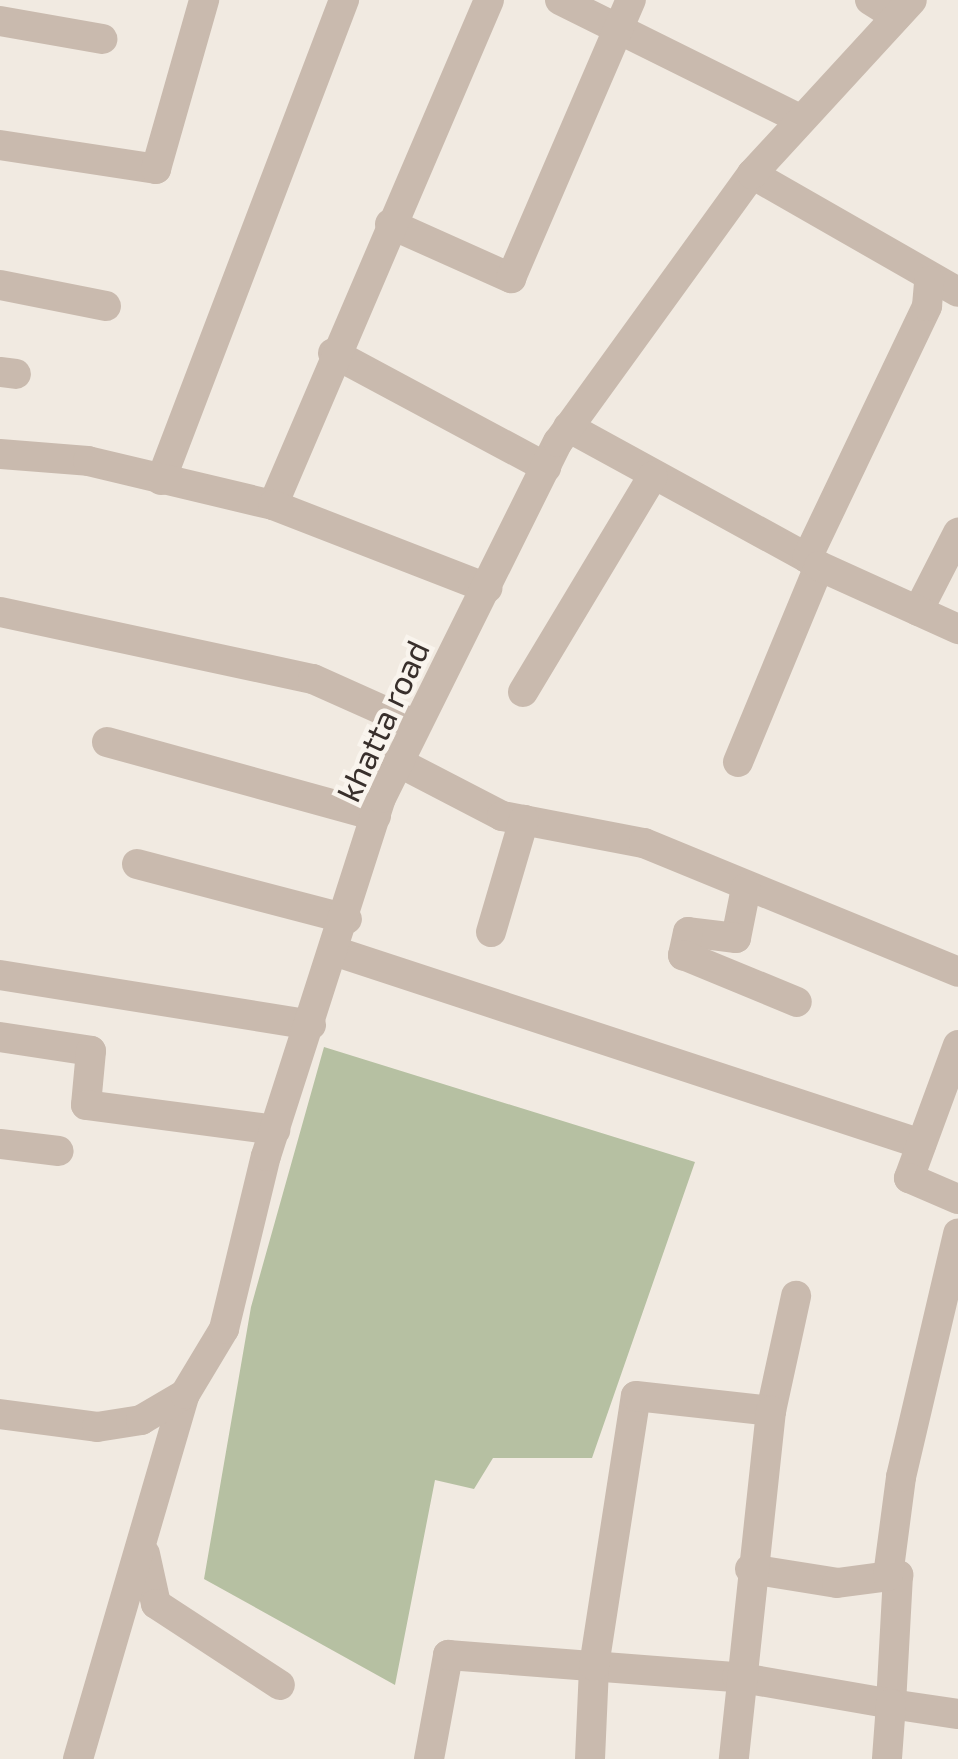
<!DOCTYPE html>
<html>
<head>
<meta charset="utf-8">
<style>
  body { margin:0 }
  #map { position:relative; width:958px; height:1759px; overflow:hidden; background:#f1eae1; font-family:"Exo 2",sans-serif }
  div>[style] { position:absolute }
  .green>* { inset:0; background:#b6c0a2 }
  .minor>* { height:30px; margin:-15px; padding:0 15px; transform-origin:15px; border-radius:15px; background:#c9baae }
  .tertiary>* { height:30px; margin:-15px; padding:0 15px; transform-origin:15px; border-radius:15px; background:#c9baae }
  span { translate:-50% -50%; white-space:nowrap; text-align:center; line-height:1.15; -webkit-text-stroke:9px #f9f4ed; paint-order:stroke }
  .street-label { font-size:33px; color:#382f2b }
</style>
</head>
<body>
<div id="map">
  <div class="green">
    <div style="clip-path:polygon(324px 1047px,695px 1162px,592px 1458px,493px 1458px,474px 1489px,435px 1480px,395px 1685px,204px 1579px,251px 1307px)"></div>
  </div>
  <div class="minor">
    <div style="left:560px;top:0;width:268px;rotate:26.4deg"></div>
    <div style="left:870px;top:0;width:31px;rotate:32deg"></div>
    <div style="left:0;top:21px;width:104px;rotate:10deg"></div>
    <div style="left:0;top:145px;width:158px;rotate:8.7deg"></div>
    <div style="left:156px;top:169px;width:176px;rotate:-74.1deg"></div>
    <div style="left:752px;top:174px;width:237px;rotate:29.8deg"></div>
    <div style="left:390px;top:224px;width:133px;rotate:24.1deg"></div>
    <div style="left:511px;top:278px;width:303px;rotate:-66.7deg"></div>
    <div style="left:0;top:285px;width:108px;rotate:11.2deg"></div>
    <div style="left:333px;top:353px;width:242px;rotate:28.2deg"></div>
    <div style="left:0;top:372px;width:16px;rotate:7deg"></div>
    <div style="left:568px;top:427px;width:273px;rotate:28.7deg"></div>
    <div style="left:161px;top:480px;width:514px;rotate:-69.13deg"></div>
    <div style="left:273px;top:505px;width:549px;rotate:-66.84deg"></div>
    <div style="left:819px;top:566px;width:14px;rotate:-146deg"></div>
    <div style="left:807px;top:558px;width:279px;rotate:-64.5deg"></div>
    <div style="left:927px;top:306px;width:25px;rotate:-85deg"></div>
    <div style="left:918px;top:611px;width:88px;rotate:-62.9deg"></div>
    <div style="left:0;top:612px;width:320px;rotate:12.1deg"></div>
    <div style="left:313px;top:679px;width:113px;rotate:24.1deg"></div>
    <div style="left:523px;top:692px;width:252px;rotate:-59deg"></div>
    <div style="left:107px;top:742px;width:279px;rotate:15.4deg"></div>
    <div style="left:398px;top:762px;width:117px;rotate:27.4deg"></div>
    <div style="left:502px;top:816px;width:145px;rotate:10.8deg"></div>
    <div style="left:644px;top:843px;width:339px;rotate:22.3deg"></div>
    <div style="left:738px;top:762px;width:212px;rotate:-67.5deg"></div>
    <div style="left:819px;top:566px;width:153px;rotate:24.4deg"></div>
    <div style="left:137px;top:864px;width:217px;rotate:14.7deg"></div>
    <div style="left:746px;top:888px;width:51px;rotate:101.3deg"></div>
    <div style="left:736px;top:938px;width:48px;rotate:-172.9deg"></div>
    <div style="left:688px;top:932px;width:24px;rotate:102deg"></div>
    <div style="left:683px;top:955px;width:123px;rotate:22.4deg"></div>
    <div style="left:491px;top:932px;width:117px;rotate:-73.6deg"></div>
    <div style="left:337px;top:952px;width:615px;rotate:18.2deg"></div>
    <div style="left:0;top:975px;width:315px;rotate:9.1deg"></div>
    <div style="left:0;top:1037px;width:92px;rotate:8.7deg"></div>
    <div style="left:91px;top:1051px;width:54px;rotate:95.3deg"></div>
    <div style="left:86px;top:1105px;width:191px;rotate:7.5deg"></div>
    <div style="left:958px;top:1045px;width:142px;rotate:110.2deg"></div>
    <div style="left:909px;top:1178px;width:53px;rotate:23.2deg"></div>
    <div style="left:0;top:1144px;width:59px;rotate:6.8deg"></div>
    <div style="left:771px;top:1411px;width:118px;rotate:-77.7deg"></div>
    <div style="left:145px;top:1554px;width:51px;rotate:77.6deg"></div>
    <div style="left:156px;top:1604px;width:148px;rotate:33.2deg"></div>
    <div style="left:750px;top:1569px;width:88px;rotate:9.1deg"></div>
    <div style="left:837px;top:1583px;width:62px;rotate:-7.5deg"></div>
    <div style="left:898px;top:1575px;width:129px;rotate:93.1deg"></div>
    <div style="left:891px;top:1704px;width:68px;rotate:8.5deg"></div>
    <div style="left:888px;top:1576px;width:100px;rotate:-82.5deg"></div>
    <div style="left:901px;top:1477px;width:250px;rotate:-76.8deg"></div>
    <div style="left:78px;top:1759px;width:380px;rotate:-73.7deg"></div>
    <div style="left:429px;top:1759px;width:106px;rotate:-79.6deg"></div>
    <div style="left:448px;top:1655px;width:290px;rotate:4.4deg"></div>
    <div style="left:737px;top:1677px;width:156px;rotate:9.9deg"></div>
    <div style="left:891px;top:1704px;width:55px;rotate:94.2deg"></div>
    <div style="left:590px;top:1759px;width:93px;rotate:-87.5deg"></div>
    <div style="left:594px;top:1666px;width:273px;rotate:-81.2deg"></div>
    <div style="left:636px;top:1396px;width:136px;rotate:6.3deg"></div>
    <div style="left:771px;top:1411px;width:350px;rotate:96.1deg"></div>
  </div>
  <div class="tertiary">
    <div style="left:0;top:454px;width:88px;rotate:4.5deg"></div>
    <div style="left:88px;top:461px;width:190px;rotate:13.4deg"></div>
    <div style="left:273px;top:505px;width:230px;rotate:21.2deg"></div>
    <div style="left:0;top:1414px;width:98px;rotate:7.6deg"></div>
    <div style="left:97px;top:1427px;width:45px;rotate:-9deg"></div>
    <div style="left:141px;top:1420px;width:51px;rotate:-30.6deg"></div>
    <div style="left:185px;top:1394px;width:76px;rotate:-59deg"></div>
    <div style="left:224px;top:1329px;width:178px;rotate:-76.4deg"></div>
    <div style="left:266px;top:1156px;width:376px;rotate:-72.2deg"></div>
    <div style="left:381px;top:798px;width:398px;rotate:-63.6deg"></div>
    <div style="left:558px;top:442px;width:331px;rotate:-54.1deg"></div>
    <div style="left:752px;top:174px;width:236px;rotate:-47.4deg"></div>
  </div>
  <div class="street-label">
    <span style="left:383px;top:721px;rotate:-65deg">khatta road</span>
  </div>
</div>
</body>
</html>
